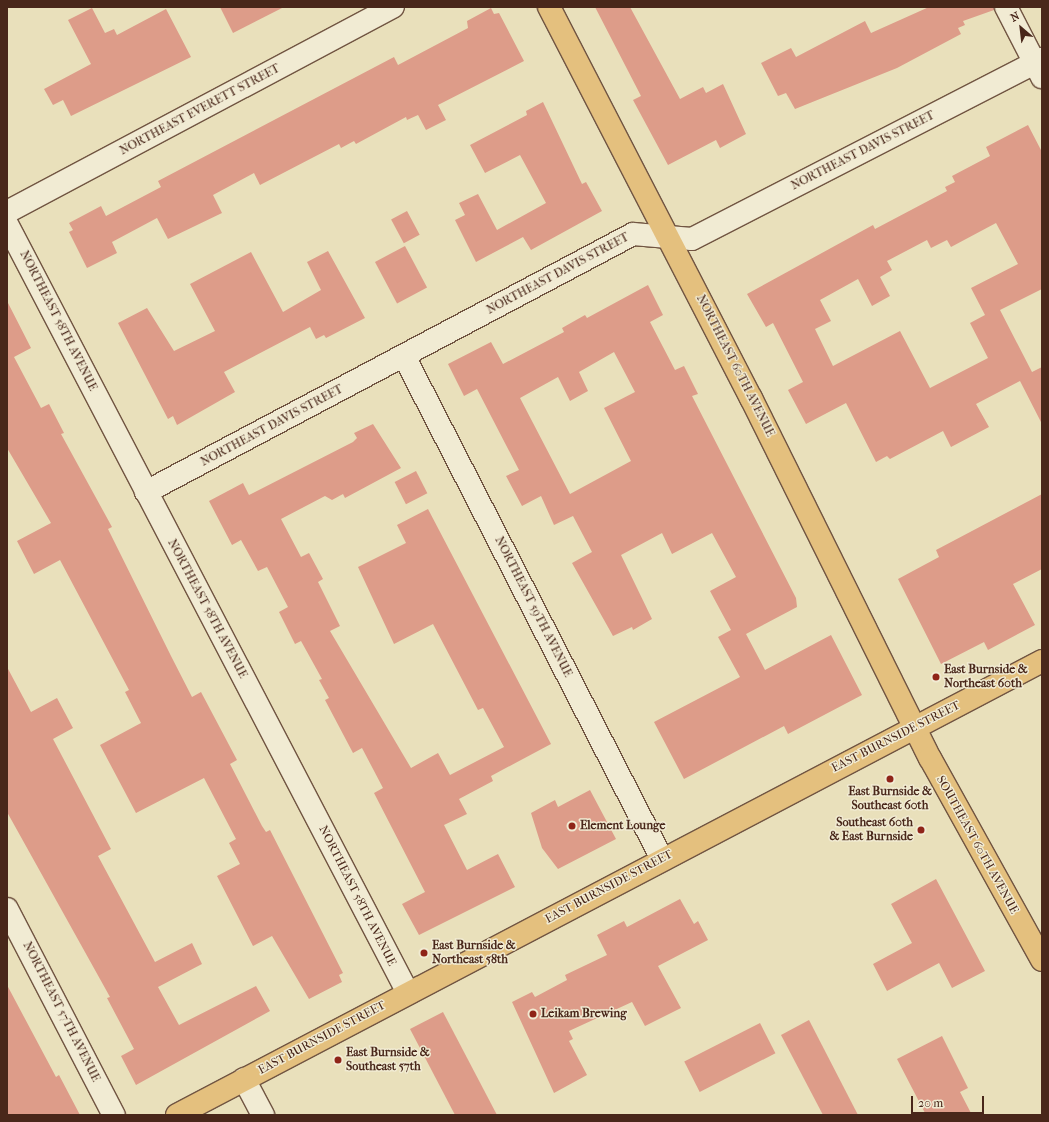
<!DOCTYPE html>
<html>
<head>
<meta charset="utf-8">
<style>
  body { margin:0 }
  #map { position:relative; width:1049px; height:1122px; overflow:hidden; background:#e9e0bb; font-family:"IM FELL French Canon",serif }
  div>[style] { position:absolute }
  .building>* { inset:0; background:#dd9c89; transform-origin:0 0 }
  .roads { filter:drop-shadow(1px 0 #715542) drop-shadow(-1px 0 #715542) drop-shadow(0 1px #715542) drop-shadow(0 -1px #715542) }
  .minor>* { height:22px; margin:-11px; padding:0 11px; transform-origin:11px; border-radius:11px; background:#f1ebd3 }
  .major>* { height:22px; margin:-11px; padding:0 11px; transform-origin:11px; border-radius:11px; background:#e4c07e }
  .dots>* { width:11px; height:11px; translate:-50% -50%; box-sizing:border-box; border:2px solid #f1ebd3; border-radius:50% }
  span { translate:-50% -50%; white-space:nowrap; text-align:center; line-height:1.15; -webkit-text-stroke:3px #f1ebd3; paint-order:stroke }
  .street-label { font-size:12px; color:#49271a }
  .poi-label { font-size:12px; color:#49271a; font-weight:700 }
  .left { translate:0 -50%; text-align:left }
  .right { translate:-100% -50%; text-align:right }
  .frame { position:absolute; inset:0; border:8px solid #49271a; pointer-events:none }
  .north { position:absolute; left:1001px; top:8px; width:40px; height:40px; -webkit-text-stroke:3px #f1ebd3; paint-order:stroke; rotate:332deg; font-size:11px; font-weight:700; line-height:16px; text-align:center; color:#49271a }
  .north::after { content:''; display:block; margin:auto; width:14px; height:18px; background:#49271a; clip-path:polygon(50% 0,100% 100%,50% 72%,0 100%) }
  .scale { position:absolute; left:911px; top:1096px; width:73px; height:18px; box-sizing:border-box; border:2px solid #49271a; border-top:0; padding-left:5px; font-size:12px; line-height:14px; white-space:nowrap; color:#49271a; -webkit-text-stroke:3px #f1ebd3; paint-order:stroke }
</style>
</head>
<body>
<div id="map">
  <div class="building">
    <div style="clip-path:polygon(220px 7px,284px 7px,233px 33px)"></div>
    <div style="clip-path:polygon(595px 7px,630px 7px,680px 99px,703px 87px,706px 93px,723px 84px,746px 134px,720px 148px,716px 140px,668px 165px,633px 100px,641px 96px)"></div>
    <div style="clip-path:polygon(929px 7px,994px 7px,994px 10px,963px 21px,965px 25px,958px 28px,961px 34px,897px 68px,795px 109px,786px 93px,778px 96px,761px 63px,791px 48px,796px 57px,865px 21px,871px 33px)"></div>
    <div style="clip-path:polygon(92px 8px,105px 33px,114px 29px,117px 35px,166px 9px,191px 57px,71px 116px,63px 100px,53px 105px,44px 89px,91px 64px,68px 20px)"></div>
    <div style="clip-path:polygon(491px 8px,494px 14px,499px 13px,524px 61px,438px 105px,446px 120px,426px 130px,418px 115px,407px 120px,406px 117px,356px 144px,354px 141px,341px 148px,339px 144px,260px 185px,254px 173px,213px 195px,222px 213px,168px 239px,157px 218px,112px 242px,117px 253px,87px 268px,69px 232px,73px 230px,69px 223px,101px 206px,106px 216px,161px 187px,158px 181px,394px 57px,398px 65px,468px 28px,467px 21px)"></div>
    <div style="clip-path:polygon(543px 102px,582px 184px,586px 182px,602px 211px,531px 250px,523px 237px,476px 262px,455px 220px,465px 215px,459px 203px,478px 194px,497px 230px,546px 203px,520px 155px,485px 173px,470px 145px,527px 115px,526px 111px)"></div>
    <div style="clip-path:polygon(evenodd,1028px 125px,1042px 152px,1042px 289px,1000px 310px,1032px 372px,1042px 367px,1042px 424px,1020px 381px,976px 404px,989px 427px,951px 447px,943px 431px,890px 459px,887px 456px,876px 462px,846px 403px,806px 424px,788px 390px,803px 382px,773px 323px,766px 327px,747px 294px,873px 225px,875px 229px,947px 191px,945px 187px,955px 182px,952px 176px,990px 156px,986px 147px,1028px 125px,996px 223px,1018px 264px,971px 288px,985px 315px,970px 323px,988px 358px,930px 388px,900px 331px,833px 366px,815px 329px,831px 321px,820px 300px,858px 279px,872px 306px,890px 296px,880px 277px,892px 270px,887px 261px,927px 240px,931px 248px,947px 240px,951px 247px,996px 223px)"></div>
    <div style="left:407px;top:211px;width:27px;height:18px;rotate:62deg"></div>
    <div style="left:405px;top:246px;width:47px;height:34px;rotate:62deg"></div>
    <div style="clip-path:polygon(328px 251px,365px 318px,326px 338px,324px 335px,316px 339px,310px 327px,224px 372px,235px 392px,177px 425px,173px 416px,168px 419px,118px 323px,147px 308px,174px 351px,215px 331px,190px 284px,251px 252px,283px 312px,321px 290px,307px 262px)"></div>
    <div style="clip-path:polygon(evenodd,648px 285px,663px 315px,650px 322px,675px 370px,684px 366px,698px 394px,692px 396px,796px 598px,797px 607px,746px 634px,765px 670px,831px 635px,862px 695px,788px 734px,784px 726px,684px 779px,654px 722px,740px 677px,718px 637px,731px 630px,710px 591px,736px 577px,712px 533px,672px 554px,662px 533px,621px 555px,652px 619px,633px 630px,632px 627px,613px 636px,572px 563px,592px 552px,573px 516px,554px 525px,541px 496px,522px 506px,506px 476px,519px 470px,477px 389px,464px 396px,448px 364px,491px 342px,503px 364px,564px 332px,562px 328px,585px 315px,587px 318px,648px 285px,614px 352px,635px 392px,604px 408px,631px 461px,570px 494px,520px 398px,558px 377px,570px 401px,588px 391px,579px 372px,614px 352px)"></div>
    <div style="clip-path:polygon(7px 301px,31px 348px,14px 357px,41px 408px,49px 404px,64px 433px,61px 434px,112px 527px,108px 529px,171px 656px,192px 697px,201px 692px,237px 760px,230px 764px,262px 826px,266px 832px,270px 830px,343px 973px,339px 975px,342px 982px,309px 999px,272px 936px,253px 946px,217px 876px,240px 864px,229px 843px,236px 839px,204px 778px,136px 813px,100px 745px,141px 723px,125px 692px,129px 690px,60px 560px,34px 574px,17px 541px,51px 523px,7px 448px)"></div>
    <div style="clip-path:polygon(373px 424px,401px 468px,345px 498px,343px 494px,332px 500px,325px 496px,281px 519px,301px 557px,309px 553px,323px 579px,318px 582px,340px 626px,330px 631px,411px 768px,438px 753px,450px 775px,504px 747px,483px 708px,478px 710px,433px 624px,394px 644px,358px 567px,406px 543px,397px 525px,428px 509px,551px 744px,491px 776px,493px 781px,459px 799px,467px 814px,444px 825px,467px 870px,498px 854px,515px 887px,419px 935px,402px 904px,425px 892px,374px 793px,383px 788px,362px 748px,353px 753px,325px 700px,329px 698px,319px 680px,322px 679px,301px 641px,295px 644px,279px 612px,288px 607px,267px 567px,258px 571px,241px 540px,232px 545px,209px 501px,243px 483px,249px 495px,353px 442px,357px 438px,354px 433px)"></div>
    <div style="left:416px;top:471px;width:25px;height:24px;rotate:63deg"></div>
    <div style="clip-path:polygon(1042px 494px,1042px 569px,1013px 584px,1035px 625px,988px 650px,984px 642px,941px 664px,898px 579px,939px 557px,936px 550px)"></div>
    <div style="clip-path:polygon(7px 667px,31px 712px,57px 698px,73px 728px,53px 739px,111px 849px,98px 856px,155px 962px,192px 943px,202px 964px,158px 987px,179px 1025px,256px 986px,270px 1011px,136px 1085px,121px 1056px,134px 1049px,107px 998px,110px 997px,7px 812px)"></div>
    <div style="clip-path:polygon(590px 790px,616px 839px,558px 869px,542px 848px,531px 813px,555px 800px,558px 807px)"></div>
    <div style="clip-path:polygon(936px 879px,985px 971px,952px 988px,939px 963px,887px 991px,873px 964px,912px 943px,891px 904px)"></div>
    <div style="clip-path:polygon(680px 899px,694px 924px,698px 921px,708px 940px,658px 966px,681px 1008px,645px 1026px,632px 1002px,569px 1031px,573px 1039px,569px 1041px,587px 1075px,554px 1093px,512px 1002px,532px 992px,535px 997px,567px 980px,565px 975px,607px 955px,597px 935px,624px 921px,627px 927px)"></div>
    <div style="clip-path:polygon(7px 985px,56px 1077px,59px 1075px,80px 1115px,7px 1115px)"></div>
    <div style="clip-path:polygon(443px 1012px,497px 1115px,455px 1115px,410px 1029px)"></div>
    <div style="clip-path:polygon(809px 1020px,858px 1115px,823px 1115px,781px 1035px)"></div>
    <div style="left:760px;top:1023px;width:34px;height:85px;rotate:63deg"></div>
    <div style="clip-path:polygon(942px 1036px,968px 1088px,960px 1092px,972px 1115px,926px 1115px,897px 1059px)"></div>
  </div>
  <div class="roads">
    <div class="minor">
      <div style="left:1006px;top:7px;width:79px;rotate:62.8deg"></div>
      <div style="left:7px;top:212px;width:437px;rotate:-28deg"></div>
      <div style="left:7px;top:224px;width:867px;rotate:62.46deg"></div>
      <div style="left:404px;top:356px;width:565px;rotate:62.85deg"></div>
      <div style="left:146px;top:492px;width:551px;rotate:-27.91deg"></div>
      <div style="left:633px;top:234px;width:59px;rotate:4.8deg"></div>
      <div style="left:692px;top:239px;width:394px;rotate:-27.2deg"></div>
      <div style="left:7px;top:909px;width:232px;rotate:62.6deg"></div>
      <div style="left:244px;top:1079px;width:41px;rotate:62.2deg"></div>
    </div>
    <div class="major">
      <div style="left:549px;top:7px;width:440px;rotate:62.7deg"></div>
      <div style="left:751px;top:398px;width:402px;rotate:63.6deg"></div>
      <div style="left:930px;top:758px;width:231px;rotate:61deg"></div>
      <div style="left:177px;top:1115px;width:977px;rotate:-27.69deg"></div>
    </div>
  </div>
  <div class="dots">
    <div style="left:936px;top:677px;background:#8f2418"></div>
    <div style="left:890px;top:779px;background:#8f2418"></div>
    <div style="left:572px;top:826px;background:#8f2418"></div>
    <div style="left:921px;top:830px;background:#8f2418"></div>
    <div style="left:424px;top:953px;background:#8f2418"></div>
    <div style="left:533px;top:1014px;background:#8f2418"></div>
    <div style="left:338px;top:1060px;background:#8f2418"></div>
  </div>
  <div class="street-label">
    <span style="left:200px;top:110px;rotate:-28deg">NORTHEAST EVERETT STREET</span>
    <span style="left:863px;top:151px;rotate:-27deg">NORTHEAST DAVIS STREET</span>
    <span style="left:558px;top:274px;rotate:-28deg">NORTHEAST DAVIS STREET</span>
    <span style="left:58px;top:321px;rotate:63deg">NORTHEAST 58TH AVENUE</span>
    <span style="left:735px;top:366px;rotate:63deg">NORTHEAST 60TH AVENUE</span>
    <span style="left:272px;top:426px;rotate:-28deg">NORTHEAST DAVIS STREET</span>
    <span style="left:533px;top:607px;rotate:63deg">NORTHEAST 59TH AVENUE</span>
    <span style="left:207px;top:609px;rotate:62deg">NORTHEAST 58TH AVENUE</span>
    <span style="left:896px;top:737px;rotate:-27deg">EAST BURNSIDE STREET</span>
    <span style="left:977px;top:845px;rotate:61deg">SOUTHEAST 60TH AVENUE</span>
    <span style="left:609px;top:887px;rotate:-28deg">EAST BURNSIDE STREET</span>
    <span style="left:357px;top:896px;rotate:63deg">NORTHEAST 58TH AVENUE</span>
    <span style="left:61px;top:1012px;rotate:63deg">NORTHEAST 57TH AVENUE</span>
    <span style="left:322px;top:1038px;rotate:-28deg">EAST BURNSIDE STREET</span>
  </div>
  <div class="poi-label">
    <span class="left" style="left:944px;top:677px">East Burnside &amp;<br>Northeast 60th</span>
    <span style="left:890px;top:799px">East Burnside &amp;<br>Southeast 60th</span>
    <span class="right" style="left:913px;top:830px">Southeast 60th<br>&amp; East Burnside</span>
    <span class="left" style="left:580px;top:826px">Element Lounge</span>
    <span class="left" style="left:432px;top:953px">East Burnside &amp;<br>Northeast 58th</span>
    <span class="left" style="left:541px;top:1014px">Leikam Brewing</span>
    <span class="left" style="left:346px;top:1060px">East Burnside &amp;<br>Southeast 57th</span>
  </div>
  <div class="frame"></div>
  <div class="north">N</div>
  <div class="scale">20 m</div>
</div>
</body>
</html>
